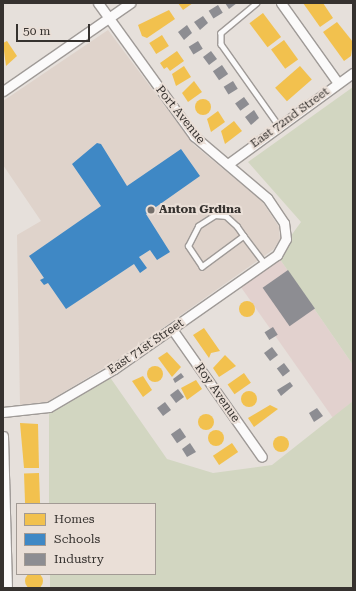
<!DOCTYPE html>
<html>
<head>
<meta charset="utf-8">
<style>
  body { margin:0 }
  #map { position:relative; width:356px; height:591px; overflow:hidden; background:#e6e0db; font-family:"Roboto Serif",serif }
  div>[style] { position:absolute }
  .built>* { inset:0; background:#dfd3cb }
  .industrial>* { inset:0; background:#e2d1ce }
  .green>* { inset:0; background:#d2d6c1 }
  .homes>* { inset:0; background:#f2c14e; transform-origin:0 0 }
  .round { border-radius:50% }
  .schools>* { inset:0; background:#3f88c5 }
  .industry>* { inset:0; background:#8d8d92; transform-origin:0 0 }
  .roads { filter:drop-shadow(1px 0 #9f9a97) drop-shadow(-1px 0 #9f9a97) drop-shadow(0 1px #9f9a97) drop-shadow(0 -1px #9f9a97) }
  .service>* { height:4.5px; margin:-2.25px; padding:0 2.25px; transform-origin:2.25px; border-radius:2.25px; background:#fbfafa }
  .minor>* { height:9px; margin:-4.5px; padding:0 4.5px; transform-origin:4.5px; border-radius:4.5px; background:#fbfafa }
  .dots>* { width:11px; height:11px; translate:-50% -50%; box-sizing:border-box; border:2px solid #eadfd7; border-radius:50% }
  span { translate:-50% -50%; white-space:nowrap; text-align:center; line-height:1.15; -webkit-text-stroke:4px #eadfd7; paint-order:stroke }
  .street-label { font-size:12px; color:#36322f }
  .poi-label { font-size:12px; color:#36322f; font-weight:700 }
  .left { translate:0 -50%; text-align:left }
  .frame { position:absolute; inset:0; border:4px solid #36322f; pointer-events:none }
  .legend { position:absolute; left:16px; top:503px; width:140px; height:72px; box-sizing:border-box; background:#eadfd7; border:1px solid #a29a94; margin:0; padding:5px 7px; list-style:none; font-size:12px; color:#36322f }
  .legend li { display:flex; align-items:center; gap:8px; height:20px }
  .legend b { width:20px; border:1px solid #a29a94 }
  .scale { position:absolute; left:16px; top:24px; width:74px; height:18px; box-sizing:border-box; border:2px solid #36322f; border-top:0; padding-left:5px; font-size:12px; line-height:14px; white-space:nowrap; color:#36322f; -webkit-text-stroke:3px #eadfd7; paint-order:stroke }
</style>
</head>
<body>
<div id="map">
  <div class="built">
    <div style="clip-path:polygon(108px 30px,194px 145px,262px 201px,279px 227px,280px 239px,274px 249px,119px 359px,47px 402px,20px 405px,17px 235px,41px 221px,3px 165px,3px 101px)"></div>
  </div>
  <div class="industrial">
    <div style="clip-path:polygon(277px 255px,353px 365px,353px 401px,333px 418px,238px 283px)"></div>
  </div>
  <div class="green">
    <div style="clip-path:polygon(353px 87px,353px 365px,277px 255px,301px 222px,248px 162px)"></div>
    <div style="clip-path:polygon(107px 373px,167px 459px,213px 473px,272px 465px,353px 401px,353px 588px,50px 588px,50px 574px,155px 574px,155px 504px,49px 504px,49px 407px)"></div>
  </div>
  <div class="homes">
    <div style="clip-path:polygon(178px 3px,193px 3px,183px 10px)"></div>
    <div style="clip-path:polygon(303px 3px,323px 3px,333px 18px,320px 27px)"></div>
    <div style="clip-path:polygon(169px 10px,175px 19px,147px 38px,142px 36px,138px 25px)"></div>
    <div style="left:263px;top:13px;width:30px;height:17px;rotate:53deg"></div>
    <div style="clip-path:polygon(337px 22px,353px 42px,351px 56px,344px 61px,323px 32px)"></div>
    <div style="left:162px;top:35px;width:13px;height:15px;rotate:58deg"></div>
    <div style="left:284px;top:40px;width:24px;height:16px;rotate:54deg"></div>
    <div style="clip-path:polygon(7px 41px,17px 56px,6px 66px,3px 43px)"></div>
    <div style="clip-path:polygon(177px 51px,184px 61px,170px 71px,167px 67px,164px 69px,160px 63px)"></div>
    <div style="clip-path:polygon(184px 66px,191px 77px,176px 86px,172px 74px)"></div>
    <div style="left:300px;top:66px;width:18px;height:33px;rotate:49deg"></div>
    <div style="clip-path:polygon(194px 81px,202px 92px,188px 102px,182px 93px)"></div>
    <div class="round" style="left:195px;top:99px;width:16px;height:16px"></div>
    <div style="clip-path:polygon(218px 111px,225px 122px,211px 132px,207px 119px)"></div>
    <div style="clip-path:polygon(234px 121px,242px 131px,225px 144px,221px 131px)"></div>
    <div class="round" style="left:239px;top:301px;width:16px;height:16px"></div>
    <div style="clip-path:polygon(204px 328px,220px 351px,211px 353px,209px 358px,193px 335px)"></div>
    <div style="clip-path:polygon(167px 352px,181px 367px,172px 377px,158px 358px)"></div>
    <div style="clip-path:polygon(225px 355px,236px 366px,219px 377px,213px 368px)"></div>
    <div class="round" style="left:147px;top:366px;width:16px;height:16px"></div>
    <div style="left:244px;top:373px;width:12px;height:20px;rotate:55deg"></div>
    <div style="clip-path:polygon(143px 376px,152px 390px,143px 397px,132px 381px)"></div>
    <div style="clip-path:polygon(196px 380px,202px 389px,187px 400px,181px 388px)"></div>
    <div class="round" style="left:241px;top:391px;width:16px;height:16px"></div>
    <div style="clip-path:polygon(270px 405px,278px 409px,254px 427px,248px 418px)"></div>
    <div class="round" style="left:198px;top:414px;width:16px;height:16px"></div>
    <div style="clip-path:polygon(20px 423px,38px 424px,39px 468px,24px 468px)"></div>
    <div class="round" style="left:208px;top:430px;width:16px;height:16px"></div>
    <div class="round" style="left:273px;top:436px;width:16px;height:16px"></div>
    <div style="left:232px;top:443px;width:11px;height:23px;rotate:56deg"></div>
    <div style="left:39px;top:473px;width:31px;height:15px;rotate:88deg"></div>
    <div class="round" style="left:25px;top:572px;width:18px;height:18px"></div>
  </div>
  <div class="schools">
    <div style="clip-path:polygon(97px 143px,101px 144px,127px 186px,181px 149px,200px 176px,146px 214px,170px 252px,157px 260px,150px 250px,139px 257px,147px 268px,140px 273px,134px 264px,66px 309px,48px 283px,44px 285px,40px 280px,44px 278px,29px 256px,101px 206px,72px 164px)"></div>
  </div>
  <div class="industry">
    <div style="clip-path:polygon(225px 3px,237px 3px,229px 9px)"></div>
    <div style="left:218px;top:5px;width:9px;height:11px;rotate:58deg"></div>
    <div style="clip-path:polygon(203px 16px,208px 23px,200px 30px,194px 22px)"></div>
    <div style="clip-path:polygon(187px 25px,192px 33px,184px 40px,178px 32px)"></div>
    <div style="left:198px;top:41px;width:9px;height:11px;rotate:58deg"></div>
    <div style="left:211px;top:51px;width:10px;height:10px;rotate:53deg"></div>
    <div style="left:222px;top:65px;width:11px;height:11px;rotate:56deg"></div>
    <div style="left:233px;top:81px;width:9px;height:11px;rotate:58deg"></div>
    <div style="left:244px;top:97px;width:9px;height:11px;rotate:54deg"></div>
    <div style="clip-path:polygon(254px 110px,259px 118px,251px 125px,245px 117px)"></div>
    <div style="left:288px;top:270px;width:47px;height:31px;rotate:55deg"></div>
    <div style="left:273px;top:327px;width:9px;height:10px;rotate:58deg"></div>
    <div style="left:272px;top:347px;width:10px;height:10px;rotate:53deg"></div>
    <div style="left:284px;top:363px;width:10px;height:9px;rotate:53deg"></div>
    <div style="clip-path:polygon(181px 373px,184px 377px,175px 383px,173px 379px)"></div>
    <div style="clip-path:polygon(290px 382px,293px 386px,281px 396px,277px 390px)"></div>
    <div style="left:178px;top:389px;width:10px;height:10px;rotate:53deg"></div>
    <div style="left:165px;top:402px;width:10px;height:10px;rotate:53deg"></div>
    <div style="clip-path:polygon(317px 408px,323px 416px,314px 422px,309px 413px)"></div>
    <div style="left:180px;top:428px;width:11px;height:11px;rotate:56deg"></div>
    <div style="clip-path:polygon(190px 443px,196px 452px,187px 457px,182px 449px)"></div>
  </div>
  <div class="roads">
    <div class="service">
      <div style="left:257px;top:3px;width:47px;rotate:140.2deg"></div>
      <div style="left:221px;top:33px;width:11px;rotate:90deg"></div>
      <div style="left:221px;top:44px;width:100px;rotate:54.7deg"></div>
      <div style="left:244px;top:236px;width:52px;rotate:143.6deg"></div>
      <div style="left:202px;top:267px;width:25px;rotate:-124deg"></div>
      <div style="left:188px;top:246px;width:22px;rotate:-63deg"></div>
      <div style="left:198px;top:226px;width:20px;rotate:-33deg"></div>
      <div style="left:215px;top:215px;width:11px;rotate:5deg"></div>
      <div style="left:226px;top:216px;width:15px;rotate:42deg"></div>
      <div style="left:237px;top:226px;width:12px;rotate:55deg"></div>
      <div style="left:244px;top:236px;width:35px;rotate:53deg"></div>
    </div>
    <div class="minor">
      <div style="left:281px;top:3px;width:98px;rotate:54.5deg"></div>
      <div style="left:3px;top:91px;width:155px;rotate:-34.7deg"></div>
      <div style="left:228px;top:164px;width:155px;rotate:-36.1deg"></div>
      <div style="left:172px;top:329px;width:156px;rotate:54.9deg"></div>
      <div style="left:3px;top:412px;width:46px;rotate:-6.2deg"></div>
      <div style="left:49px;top:407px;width:75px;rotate:-30.3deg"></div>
      <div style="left:114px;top:369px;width:199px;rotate:-35deg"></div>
      <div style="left:277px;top:255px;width:18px;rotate:-61deg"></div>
      <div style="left:286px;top:239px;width:16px;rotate:-97deg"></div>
      <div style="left:284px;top:223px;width:30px;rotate:-124deg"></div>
      <div style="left:267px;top:198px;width:96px;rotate:-139.7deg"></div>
      <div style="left:194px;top:136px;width:164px;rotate:-125.8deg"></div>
      <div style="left:3px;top:436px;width:152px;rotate:88.5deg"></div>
    </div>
  </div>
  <div class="dots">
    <div style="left:151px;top:210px;background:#746f6b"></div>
  </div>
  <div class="street-label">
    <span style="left:180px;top:115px;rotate:51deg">Port Avenue</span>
    <span style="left:290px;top:118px;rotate:-36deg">East 72nd Street</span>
    <span style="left:146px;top:347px;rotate:-34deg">East 71st Street</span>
    <span style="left:217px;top:393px;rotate:55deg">Roy Avenue</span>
  </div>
  <div class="poi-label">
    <span class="left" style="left:159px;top:210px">Anton Grdina</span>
  </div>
  <div class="frame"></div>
  <ul class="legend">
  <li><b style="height:11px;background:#f2c14e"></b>Homes</li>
  <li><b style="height:11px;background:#3f88c5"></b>Schools</li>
  <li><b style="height:11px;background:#8d8d92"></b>Industry</li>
  </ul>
  <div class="scale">50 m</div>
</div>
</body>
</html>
